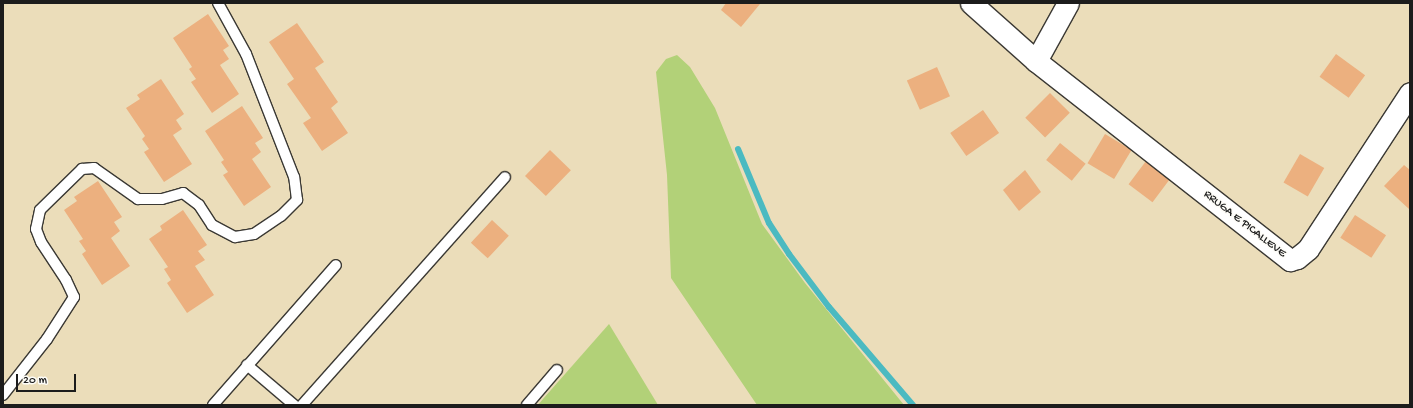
<!DOCTYPE html>
<html>
<head>
<meta charset="utf-8">
<style>
  body { margin:0 }
  #map { position:relative; width:1413px; height:408px; overflow:hidden; background:#ebddba; font-family:"Gochi Hand",sans-serif }
  div>[style] { position:absolute }
  .green>* { inset:0; background:#b2d178 }
  .stream>* { height:6px; margin:-3px; padding:0 3px; transform-origin:3px; border-radius:3px; background:#4bbac1 }
  .building>* { inset:0; background:#ecb07f; transform-origin:0 0 }
  .roads { filter:drop-shadow(1px 0 #3b3934) drop-shadow(-1px 0 #3b3934) drop-shadow(0 1px #3b3934) drop-shadow(0 -1px #3b3934) }
  .service>* { height:10px; margin:-5px; padding:0 5px; transform-origin:5px; border-radius:5px; background:#fff }
  .minor>* { height:21px; margin:-10.5px; padding:0 10.5px; transform-origin:10.5px; border-radius:10.5px; background:#fff }
  span { translate:-50% -50%; white-space:nowrap; text-align:center; line-height:1.15; -webkit-text-stroke:3px #fdfcf7; paint-order:stroke }
  .street-label { font-size:12px; color:#1c1c1c }
  .frame { position:absolute; inset:0; border:4px solid #1c1c1c; pointer-events:none }
  .scale { position:absolute; left:16px; top:374px; width:60px; height:18px; box-sizing:border-box; border:2px solid #1c1c1c; border-top:0; padding-left:5px; font-size:12px; line-height:14px; white-space:nowrap; color:#1c1c1c; -webkit-text-stroke:3px #fdfcf7; paint-order:stroke }
</style>
</head>
<body>
<div id="map">
  <div class="green">
    <div style="clip-path:polygon(677px 55px,690px 67px,715px 108px,762px 224px,805px 283px,904px 405px,757px 405px,671px 278px,667px 175px,656px 72px,666px 59px)"></div>
    <div style="clip-path:polygon(609px 324px,658px 405px,538px 405px,543px 399px)"></div>
  </div>
  <div class="stream">
    <div style="left:738px;top:149px;width:80px;rotate:67.3deg"></div>
    <div style="left:769px;top:223px;width:37px;rotate:57deg"></div>
    <div style="left:789px;top:254px;width:66px;rotate:53deg"></div>
    <div style="left:829px;top:307px;width:129px;rotate:49.4deg"></div>
  </div>
  <div class="building">
    <div style="clip-path:polygon(726px 3px,759px 3px,760px 4px,741px 27px,721px 10px)"></div>
    <div style="clip-path:polygon(208px 14px,229px 46px,223px 50px,229px 59px,220px 65px,239px 94px,212px 113px,191px 82px,196px 79px,189px 69px,192px 67px,173px 38px)"></div>
    <div style="clip-path:polygon(297px 23px,324px 62px,315px 68px,338px 102px,331px 108px,348px 133px,322px 151px,303px 123px,311px 118px,287px 84px,294px 79px,269px 42px)"></div>
    <div style="left:1336px;top:54px;width:36px;height:28px;rotate:36deg"></div>
    <div style="left:937px;top:67px;width:32px;height:33px;rotate:66deg"></div>
    <div style="clip-path:polygon(161px 79px,184px 114px,176px 120px,182px 129px,173px 135px,192px 164px,164px 182px,144px 152px,149px 149px,142px 139px,145px 136px,126px 108px,140px 99px,137px 95px)"></div>
    <div style="left:1050px;top:93px;width:28px;height:35px;rotate:45deg"></div>
    <div style="clip-path:polygon(242px 106px,263px 138px,255px 143px,261px 152px,252px 159px,271px 187px,244px 206px,223px 175px,228px 172px,221px 162px,224px 160px,205px 131px)"></div>
    <div style="left:983px;top:110px;width:28px;height:40px;rotate:55deg"></div>
    <div style="left:1105px;top:134px;width:31px;height:34px;rotate:31deg"></div>
    <div style="left:1060px;top:143px;width:33px;height:22px;rotate:39deg"></div>
    <div style="left:550px;top:150px;width:29px;height:36px;rotate:44deg"></div>
    <div style="left:1300px;top:154px;width:28px;height:33px;rotate:30deg"></div>
    <div style="left:1149px;top:157px;width:30px;height:34px;rotate:37deg"></div>
    <div style="clip-path:polygon(1404px 165px,1410px 170px,1409px 209px,1384px 186px)"></div>
    <div style="clip-path:polygon(1025px 170px,1041px 192px,1019px 211px,1003px 190px)"></div>
    <div style="clip-path:polygon(98px 181px,122px 217px,114px 222px,120px 231px,111px 238px,130px 266px,102px 285px,82px 254px,86px 251px,79px 241px,83px 239px,64px 210px,77px 201px,74px 197px)"></div>
    <div style="clip-path:polygon(183px 210px,207px 245px,198px 251px,205px 260px,195px 266px,214px 295px,187px 313px,167px 283px,171px 280px,164px 269px,168px 267px,149px 239px,162px 230px,160px 226px)"></div>
    <div style="left:1355px;top:215px;width:37px;height:27px;rotate:33deg"></div>
    <div style="left:492px;top:220px;width:23px;height:31px;rotate:43deg"></div>
  </div>
  <div class="roads">
    <div class="service">
      <div style="left:247px;top:365px;width:62px;rotate:40.4deg"></div>
      <div style="left:3px;top:395px;width:71px;rotate:-51.8deg"></div>
      <div style="left:47px;top:339px;width:50px;rotate:-57.3deg"></div>
      <div style="left:74px;top:297px;width:19px;rotate:-115deg"></div>
      <div style="left:66px;top:280px;width:45px;rotate:-123.3deg"></div>
      <div style="left:41px;top:242px;width:14px;rotate:-111deg"></div>
      <div style="left:36px;top:229px;width:19px;rotate:-78deg"></div>
      <div style="left:40px;top:210px;width:59px;rotate:-44.3deg"></div>
      <div style="left:82px;top:169px;width:12px;rotate:-5deg"></div>
      <div style="left:94px;top:168px;width:54px;rotate:35.2deg"></div>
      <div style="left:138px;top:199px;width:24px"></div>
      <div style="left:162px;top:199px;width:22px;rotate:-16deg"></div>
      <div style="left:183px;top:193px;width:20px;rotate:37deg"></div>
      <div style="left:199px;top:205px;width:24px;rotate:57deg"></div>
      <div style="left:212px;top:225px;width:26px;rotate:28deg"></div>
      <div style="left:235px;top:237px;width:19px;rotate:-9deg"></div>
      <div style="left:254px;top:234px;width:32px;rotate:-34deg"></div>
      <div style="left:281px;top:216px;width:23px;rotate:-45deg"></div>
      <div style="left:297px;top:200px;width:23px;rotate:-97deg"></div>
      <div style="left:294px;top:177px;width:132px;rotate:-111.3deg"></div>
      <div style="left:246px;top:54px;width:58px;rotate:-118.8deg"></div>
      <div style="left:213px;top:405px;width:186px;rotate:-48.7deg"></div>
      <div style="left:302px;top:405px;width:305px;rotate:-48.3deg"></div>
      <div style="left:527px;top:405px;width:46px;rotate:-49.4deg"></div>
    </div>
    <div class="minor">
      <div style="left:971px;top:3px;width:87px;rotate:41.7deg"></div>
      <div style="left:1036px;top:61px;width:323px;rotate:38.1deg"></div>
      <div style="left:1290px;top:260px;width:7px;rotate:-16deg"></div>
      <div style="left:1297px;top:258px;width:14px;rotate:-39deg"></div>
      <div style="left:1308px;top:249px;width:186px;rotate:-56.8deg"></div>
      <div style="left:1036px;top:61px;width:66px;rotate:-61.1deg"></div>
    </div>
  </div>
  <div class="street-label">
    <span style="left:1244px;top:225px;rotate:38deg">RRUGA E PICALLEVE</span>
  </div>
  <div class="frame"></div>
  <div class="scale">20 m</div>
</div>
</body>
</html>
